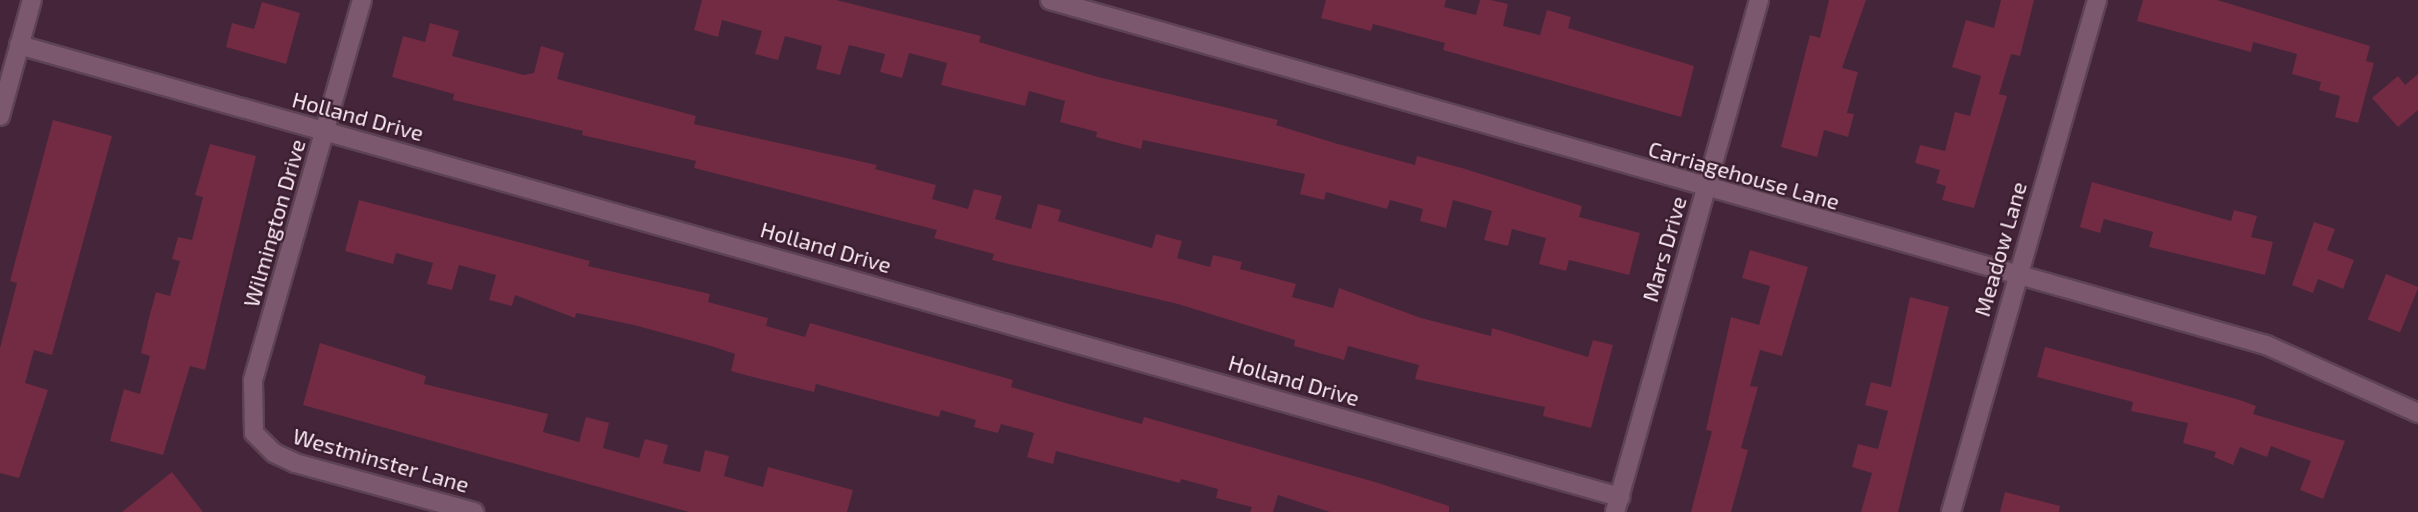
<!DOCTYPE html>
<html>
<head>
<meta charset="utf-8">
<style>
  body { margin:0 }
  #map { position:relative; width:2418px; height:512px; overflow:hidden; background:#442539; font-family:"Exo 2",sans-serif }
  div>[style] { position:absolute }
  .building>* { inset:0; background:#722b43; transform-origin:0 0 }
  .roads { filter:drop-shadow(2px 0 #5d4353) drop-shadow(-2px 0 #5d4353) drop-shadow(0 2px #5d4353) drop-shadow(0 -2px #5d4353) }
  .minor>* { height:18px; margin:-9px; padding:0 9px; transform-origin:9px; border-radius:9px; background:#7c586e }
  span { translate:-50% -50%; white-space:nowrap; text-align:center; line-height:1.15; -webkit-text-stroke:4.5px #3a1c2f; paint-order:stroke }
  .street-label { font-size:22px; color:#fdecf6 }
</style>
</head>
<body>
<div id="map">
  <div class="building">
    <div style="clip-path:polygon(702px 0,836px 0,981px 36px,979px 42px,1098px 77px,1278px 120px,1276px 125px,1338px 144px,1415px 165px,1417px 156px,1462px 168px,1582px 206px,1579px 217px,1640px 233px,1629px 275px,1569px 260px,1566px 271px,1539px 264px,1546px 238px,1512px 229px,1508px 246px,1484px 240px,1492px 211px,1453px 200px,1446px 228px,1420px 221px,1423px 209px,1390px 200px,1387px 209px,1326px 192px,1324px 200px,1300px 194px,1305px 174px,1143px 140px,1141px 149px,1096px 137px,1097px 132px,1060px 122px,1065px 101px,1029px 91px,1025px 106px,941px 85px,947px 63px,909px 53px,902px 78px,880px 72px,885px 54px,849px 45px,840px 75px,816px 69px,822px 46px,785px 36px,778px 60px,755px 54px,762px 31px,722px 20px,718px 37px,694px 30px)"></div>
    <div style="clip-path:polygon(1326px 0,1446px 0,1444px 7px,1476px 15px,1480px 0,1491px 0,1508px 4px,1503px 26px,1540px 35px,1547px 10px,1571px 17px,1568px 28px,1694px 66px,1681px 117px,1443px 50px,1445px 43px,1373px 24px,1371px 31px,1321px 18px)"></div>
    <div style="clip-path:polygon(1829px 0,1866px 0,1842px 68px,1858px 72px,1847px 113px,1854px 114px,1848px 137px,1824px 130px,1817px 157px,1781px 147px,1810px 35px,1820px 38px)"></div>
    <div style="clip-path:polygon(2001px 0,2034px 0,2020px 56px,2011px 54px,1999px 94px,2007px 96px,1974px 208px,1942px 200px,1946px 186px,1936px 183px,1940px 170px,1915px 163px,1920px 145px,1945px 151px,1955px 112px,1970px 116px,1981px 76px,1952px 67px,1966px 20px,1994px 28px)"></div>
    <div style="clip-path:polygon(2143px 0,2217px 0,2370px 46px,2366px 61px,2374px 63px,2358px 123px,2335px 117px,2340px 96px,2319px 90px,2321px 82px,2292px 74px,2297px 54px,2253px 42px,2251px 52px,2137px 21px)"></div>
    <div style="clip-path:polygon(262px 2px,300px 13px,286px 64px,226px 47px,232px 23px,254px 29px)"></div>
    <div style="clip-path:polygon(430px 23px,459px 31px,452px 56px,524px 75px,534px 73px,541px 46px,564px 53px,557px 79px,696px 116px,694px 124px,877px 165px,875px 169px,936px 185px,932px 199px,968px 209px,974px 189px,1002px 196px,995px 219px,1031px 229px,1038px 204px,1061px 210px,1058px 221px,1152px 248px,1156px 234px,1182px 241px,1177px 258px,1210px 267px,1213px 255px,1242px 262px,1240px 269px,1296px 284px,1292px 297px,1333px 308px,1339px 288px,1421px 318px,1491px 336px,1492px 328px,1588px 357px,1593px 340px,1613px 345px,1591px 428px,1543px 416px,1545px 407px,1415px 379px,1419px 365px,1348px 346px,1344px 360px,1294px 346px,1295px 340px,1178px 304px,992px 260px,994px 254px,934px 238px,937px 230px,694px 168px,696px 161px,582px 135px,583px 131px,453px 100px,454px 94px,392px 77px,403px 36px,425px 42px)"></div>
    <div style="clip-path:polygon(2418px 74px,2418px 110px,2398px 127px,2372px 98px,2398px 76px,2405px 85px)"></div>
    <div style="clip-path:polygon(53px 120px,112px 136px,52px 355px,34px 350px,25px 383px,48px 390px,19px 478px,0 473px,0 348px,17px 283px,10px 281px)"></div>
    <div style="clip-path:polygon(210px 144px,256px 156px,205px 370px,190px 366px,163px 455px,110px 441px,124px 389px,140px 394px,150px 356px,141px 353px,149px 318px,156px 292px,170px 296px,180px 261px,172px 259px,178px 237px,192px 240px,203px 197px,195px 195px)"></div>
    <div style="clip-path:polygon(2092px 182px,2231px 221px,2234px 210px,2257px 216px,2251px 237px,2273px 242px,2265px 275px,2149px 247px,2153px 232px,2104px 219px,2100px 233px,2080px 227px)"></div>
    <div style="clip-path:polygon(359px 200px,590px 261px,588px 266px,710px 294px,708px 302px,768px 318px,766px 326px,805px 337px,810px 323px,1013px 380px,1011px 387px,1069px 404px,1142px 424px,1144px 417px,1375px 482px,1449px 506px,1449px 512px,1330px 512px,1278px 495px,1273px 512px,1250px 512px,1252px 507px,1216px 498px,1218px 489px,1181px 479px,1180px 483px,1056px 451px,1053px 464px,1027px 457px,1034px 433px,1001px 424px,998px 433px,974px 427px,976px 420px,941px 410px,939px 417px,816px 384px,814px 392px,753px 377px,731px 371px,735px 354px,711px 346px,634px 325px,576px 313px,575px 318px,515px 295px,512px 306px,489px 300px,496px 275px,459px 265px,452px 290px,427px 284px,433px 263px,396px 253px,393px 264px,345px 251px)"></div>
    <div style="clip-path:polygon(2314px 222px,2335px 229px,2327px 250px,2354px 260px,2343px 289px,2318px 279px,2313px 293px,2292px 285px)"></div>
    <div style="clip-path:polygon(1750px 250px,1808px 267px,1782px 356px,1760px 350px,1750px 386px,1758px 387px,1741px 448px,1748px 450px,1731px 512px,1691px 512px,1712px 431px,1706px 430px,1731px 317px,1759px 325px,1770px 286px,1742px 278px)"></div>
    <div style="left:2386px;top:274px;width:35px;height:49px;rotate:22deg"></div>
    <div style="clip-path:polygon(1910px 297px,1949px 307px,1898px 512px,1861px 512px,1872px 473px,1852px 467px,1858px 444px,1878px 449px,1888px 411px,1865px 405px,1871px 382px,1891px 387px)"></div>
    <div style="clip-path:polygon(320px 343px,426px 376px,424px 384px,548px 414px,543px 432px,579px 442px,586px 417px,609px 423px,603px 448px,639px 458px,645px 439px,668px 445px,663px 463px,700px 472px,705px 450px,729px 456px,724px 476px,763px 487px,768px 467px,853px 490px,847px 512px,689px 512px,303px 405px)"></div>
    <div style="clip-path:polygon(2045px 347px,2240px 400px,2256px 406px,2253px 414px,2345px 441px,2323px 499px,2300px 490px,2311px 461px,2271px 446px,2267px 457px,2240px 447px,2233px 465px,2214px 457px,2216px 452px,2183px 443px,2188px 423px,2131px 411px,2133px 402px,2037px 377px)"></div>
    <div style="clip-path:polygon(172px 472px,203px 512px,122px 512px)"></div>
    <div style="clip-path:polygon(2005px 492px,2060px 506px,2059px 512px,2000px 512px)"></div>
  </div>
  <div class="roads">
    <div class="minor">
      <div style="left:362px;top:0;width:396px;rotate:106deg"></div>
      <div style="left:253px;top:381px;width:52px;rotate:88.9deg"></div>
      <div style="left:254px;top:433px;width:28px;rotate:45deg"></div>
      <div style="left:274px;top:453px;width:23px;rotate:25deg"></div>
      <div style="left:295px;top:463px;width:186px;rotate:15.3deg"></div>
      <div style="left:1050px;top:0;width:1264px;rotate:15.84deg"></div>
      <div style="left:2266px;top:345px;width:167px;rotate:24.1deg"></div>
      <div style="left:19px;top:45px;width:1664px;rotate:15.77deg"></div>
      <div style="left:0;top:116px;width:120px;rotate:-74.6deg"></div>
      <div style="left:1615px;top:512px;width:532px;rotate:-74.29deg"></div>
      <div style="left:1951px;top:512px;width:532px;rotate:-74.08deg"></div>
    </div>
  </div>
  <div class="street-label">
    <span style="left:358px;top:116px;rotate:15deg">Holland Drive</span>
    <span style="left:1744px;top:175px;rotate:16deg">Carriagehouse Lane</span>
    <span style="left:274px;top:223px;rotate:-74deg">Wilmington Drive</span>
    <span style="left:826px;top:247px;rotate:16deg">Holland Drive</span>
    <span style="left:1664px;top:249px;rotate:-74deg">Mars Drive</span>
    <span style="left:2000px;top:249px;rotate:-74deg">Meadow Lane</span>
    <span style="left:1294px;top:380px;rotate:16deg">Holland Drive</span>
    <span style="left:381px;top:460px;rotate:16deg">Westminster Lane</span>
  </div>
</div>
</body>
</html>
